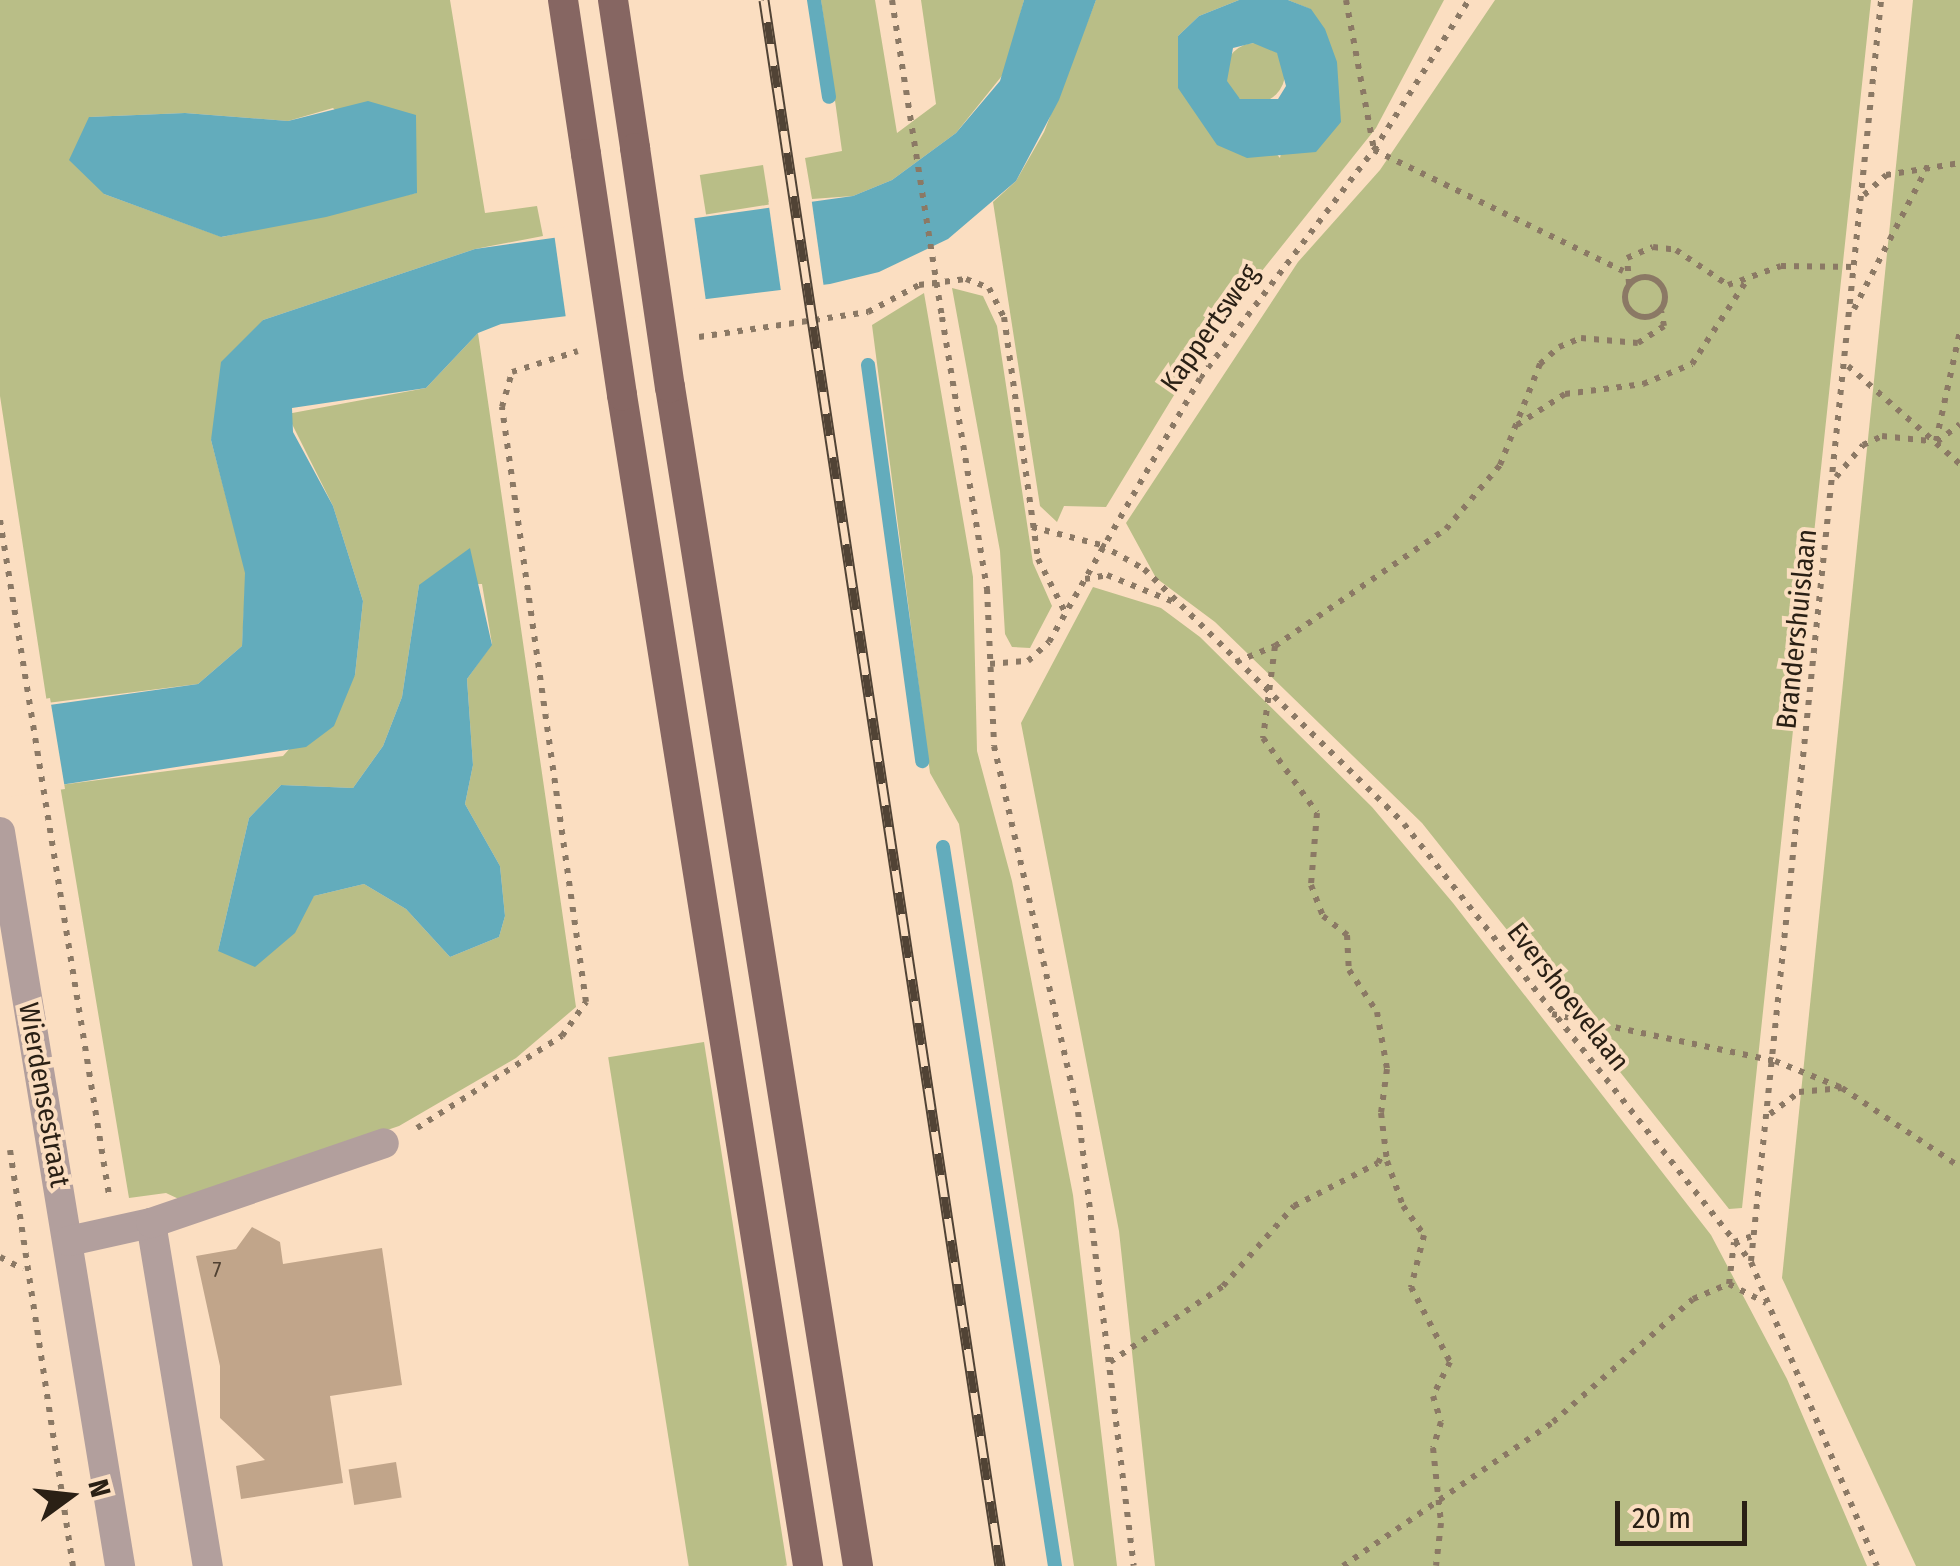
<!DOCTYPE html>
<html>
<head>
<meta charset="utf-8">
<style>
  body { margin:0 }
  #map { position:relative; width:1960px; height:1566px; overflow:hidden; background:#fbdec1; font-family:"Fira Sans Condensed",sans-serif }
  div>[style] { position:absolute }
  .green>* { inset:0; background:#b9be87; transform-origin:0 0 }
  .round { border-radius:50% }
  .water>* { inset:0; background:#63acbc }
  .pier>* { inset:0; background:#fbdec1; transform-origin:0 0 }
  .stream>* { height:14px; margin:-7px; padding:0 7px; transform-origin:7px; border-radius:7px; background:#63acbc }
  .building>* { inset:0; background:#c1a58a; transform-origin:0 0 }
  .path>* { height:6px; margin-top:-3px; transform-origin:0; background:repeating-linear-gradient(90deg,#8b7965 0 5px,transparent 0 13px) }
  .path>.ring { margin:-3px; padding:0; box-sizing:content-box; background:none; border:6px solid #8b7965; border-radius:50% }
  .minor>* { height:30px; margin:-15px; padding:0 15px; transform-origin:15px; border-radius:15px; background:#b29f9d }
  .major>* { height:30px; margin:-15px; padding:0 15px; transform-origin:15px; border-radius:15px; background:#866662 }
  .rail>* { height:11px; margin-top:-5.5px; transform-origin:0; background:repeating-linear-gradient(90deg,#fbdec1 0 22px,#514335 0 44px); box-sizing:border-box; border-block:2px solid #514335 }
  .path-bridge>* { height:6px; margin-top:-3px; transform-origin:0; background:repeating-linear-gradient(90deg,#8b7965 0 5px,transparent 0 13px) }
  .major-bridge>* { height:30px; margin:-15px; padding:0 15px; transform-origin:15px; border-radius:15px; background:#866662 }
  span { translate:-50% -50%; white-space:nowrap; text-align:center; line-height:1.15; -webkit-text-stroke:8px #fbdec1; paint-order:stroke }
  .number-label { font-size:22px; color:#504132 }
  .number-label span { -webkit-text-stroke-width:0 }
  .street-label { font-size:28px; color:#2a2015 }
  .north { position:absolute; left:20px; top:1446px; width:100px; height:100px; -webkit-text-stroke:8px #fbdec1; paint-order:stroke; rotate:75deg; font-size:28px; font-weight:700; line-height:40px; text-align:center; color:#2a2015 }
  .north::after { content:''; display:block; margin:auto; width:35px; height:45px; background:#2a2015; clip-path:polygon(50% 0,100% 100%,50% 72%,0 100%) }
  .scale { position:absolute; left:1615px; top:1501px; width:132px; height:45px; box-sizing:border-box; border:5px solid #2a2015; border-top:0; padding-left:12px; font-size:30px; line-height:35px; white-space:nowrap; color:#2a2015; -webkit-text-stroke:8px #fbdec1; paint-order:stroke }
</style>
</head>
<body>
<div id="map">
  <div class="green">
    <div style="clip-path:polygon(evenodd,0 0,450px 0,485px 213px,537px 206px,543px 236px,475px 249px,263px 320px,211px 440px,246px 573px,242px 646px,198px 684px,47px 703px,0 396px,0 0,333px 108px,416px 193px,222px 237px,104px 194px,89px 117px,185px 113px,288px 121px,333px 108px)"></div>
    <div style="clip-path:polygon(821px 0,875px 0,897px 133px,936px 104px,921px 0,1024px 0,1005px 72px,956px 133px,892px 180px,853px 196px,812px 199px,805px 158px,842px 151px)"></div>
    <div style="clip-path:polygon(1096px 0,1239px 0,1199px 16px,1178px 36px,1280px 158px,1310px 9px,1288px 0,1444px 0,1376px 128px,1210px 336px,1106px 507px,1064px 506px,1057px 522px,1040px 506px,993px 202px,1016px 181px,1044px 132px)"></div>
    <div style="clip-path:polygon(1495px 0,1871px 0,1742px 1208px,1729px 1209px,1422px 823px,1215px 622px,1156px 578px,1126px 523px,1298px 262px,1380px 170px)"></div>
    <div style="clip-path:polygon(1913px 0,1960px 0,1960px 1566px,1916px 1566px,1782px 1278px)"></div>
    <div class="round" style="left:1225px;top:43px;width:60px;height:60px"></div>
    <div style="left:763px;top:165px;width:40px;height:64px;rotate:81deg"></div>
    <div style="clip-path:polygon(952px 288px,983px 296px,997px 326px,1033px 563px,1052px 606px,1030px 648px,1012px 647px,1005px 634px,1000px 551px)"></div>
    <div style="clip-path:polygon(924px 293px,973px 577px,977px 751px,1012px 881px,1073px 1195px,1117px 1566px,1074px 1566px,959px 824px,930px 773px,872px 325px)"></div>
    <div style="clip-path:polygon(evenodd,478px 333px,576px 1007px,516px 1058px,399px 1126px,181px 1200px,166px 1193px,129px 1198px,60px 785px,283px 756px,355px 675px,363px 601px,333px 506px,287px 414px,426px 388px,478px 333px,482px 584px,492px 644px,467px 679px,473px 765px,465px 804px,500px 866px,505px 916px,499px 937px,450px 957px,406px 909px,364px 884px,314px 896px,218px 951px,249px 818px,281px 785px,353px 788px,383px 746px,402px 697px,419px 585px,482px 584px)"></div>
    <div style="clip-path:polygon(1093px 587px,1161px 608px,1200px 637px,1372px 807px,1453px 903px,1711px 1235px,1787px 1379px,1867px 1566px,1155px 1566px,1119px 1231px,1021px 723px)"></div>
    <div style="left:704px;top:1042px;width:530px;height:97px;rotate:81deg"></div>
  </div>
  <div class="water">
    <div style="clip-path:polygon(1024px 0,1096px 0,1059px 100px,1016px 181px,948px 239px,879px 272px,830px 284px,501px 324px,478px 333px,426px 388px,292px 408px,293px 432px,333px 506px,363px 601px,355px 675px,334px 726px,306px 747px,60px 785px,0 712px,198px 684px,242px 646px,245px 573px,211px 440px,221px 362px,263px 320px,475px 249px,853px 196px,892px 180px,956px 133px,1000px 81px)"></div>
    <div style="clip-path:polygon(evenodd,1239px 0,1288px 0,1311px 9px,1325px 29px,1337px 62px,1341px 122px,1316px 152px,1247px 158px,1217px 145px,1178px 88px,1178px 36px,1199px 16px,1239px 0,1253px 43px,1277px 53px,1286px 86px,1278px 99px,1240px 99px,1227px 81px,1233px 48px,1253px 43px)"></div>
    <div style="clip-path:polygon(368px 101px,416px 115px,417px 193px,326px 217px,221px 237px,104px 194px,69px 160px,89px 117px,185px 113px,288px 121px)"></div>
    <div style="clip-path:polygon(470px 548px,492px 645px,467px 679px,473px 765px,465px 804px,500px 866px,505px 916px,499px 937px,450px 957px,406px 909px,364px 884px,314px 896px,295px 933px,255px 967px,218px 951px,249px 818px,281px 785px,353px 788px,383px 746px,402px 697px,419px 585px)"></div>
  </div>
  <div class="pier">
    <div style="left:811px;top:196px;width:95px;height:43px;rotate:82deg"></div>
    <div style="left:693px;top:209px;width:99px;height:141px;rotate:82deg"></div>
    <div style="clip-path:polygon(50px 698px,65px 789px,0 798px,0 707px)"></div>
  </div>
  <div class="stream">
    <div style="left:814px;top:0;width:98px;rotate:81.2deg"></div>
    <div style="left:868px;top:365px;width:400px;rotate:82.2deg"></div>
    <div style="left:943px;top:847px;width:728px;rotate:81.15deg"></div>
  </div>
  <div class="building">
    <div style="clip-path:polygon(252px 1227px,280px 1242px,283px 1264px,382px 1248px,402px 1385px,330px 1396px,343px 1483px,241px 1499px,236px 1466px,265px 1460px,220px 1418px,220px 1366px,196px 1256px,236px 1249px)"></div>
    <div style="left:396px;top:1462px;width:36px;height:48px;rotate:81deg"></div>
  </div>
  <div class="path">
    <div style="left:892px;top:0;width:91px;rotate:81.2deg"></div>
    <div style="left:1346px;top:0;width:153px;rotate:79.4deg"></div>
    <div style="left:1374px;top:150px;width:277px;rotate:25.9deg"></div>
    <div style="left:1864px;top:195px;width:30px;rotate:-42deg"></div>
    <div style="left:1886px;top:175px;width:75px;rotate:-9.2deg"></div>
    <div class="ring" style="left:1625px;top:277px;width:34px;height:34px"></div>
    <div style="left:1629px;top:284px;width:26px;rotate:-94deg"></div>
    <div style="left:1627px;top:258px;width:28px;rotate:-23deg"></div>
    <div style="left:1653px;top:247px;width:23px;rotate:7deg"></div>
    <div style="left:1676px;top:250px;width:63px;rotate:33.9deg"></div>
    <div style="left:1728px;top:285px;width:56px;rotate:-19.7deg"></div>
    <div style="left:1781px;top:266px;width:76px;rotate:0.8deg"></div>
    <div style="left:1854px;top:309px;width:163px;rotate:-62.7deg"></div>
    <div style="left:942px;top:317px;width:276px;rotate:80.6deg"></div>
    <div style="left:987px;top:589px;width:157px;rotate:87.4deg"></div>
    <div style="left:994px;top:746px;width:376px;rotate:77.1deg"></div>
    <div style="left:1078px;top:1112px;width:457px;rotate:83deg"></div>
    <div style="left:699px;top:337px;width:171px;rotate:-8.4deg"></div>
    <div style="left:868px;top:312px;width:58px;rotate:-27.9deg"></div>
    <div style="left:919px;top:285px;width:47px;rotate:-7.3deg"></div>
    <div style="left:966px;top:279px;width:25px;rotate:21deg"></div>
    <div style="left:989px;top:288px;width:33px;rotate:63deg"></div>
    <div style="left:1004px;top:317px;width:244px;rotate:82deg"></div>
    <div style="left:1038px;top:559px;width:59px;rotate:63deg"></div>
    <div style="left:1848px;top:366px;width:149px;rotate:41.2deg"></div>
    <div style="left:1517px;top:425px;width:57px;rotate:-32.9deg"></div>
    <div style="left:1565px;top:394px;width:79px;rotate:-7.3deg"></div>
    <div style="left:1643px;top:384px;width:53px;rotate:-22.2deg"></div>
    <div style="left:1692px;top:364px;width:97px;rotate:-56.8deg"></div>
    <div style="left:1936px;top:441px;width:113px;rotate:-77.7deg"></div>
    <div style="left:1937px;top:442px;width:29px;rotate:-38deg"></div>
    <div style="left:1836px;top:477px;width:42px;rotate:-49.8deg"></div>
    <div style="left:1863px;top:445px;width:21px;rotate:-25deg"></div>
    <div style="left:1882px;top:436px;width:48px;rotate:5.9deg"></div>
    <div style="left:0;top:520px;width:684px;rotate:80.83deg"></div>
    <div style="left:1032px;top:527px;width:71px;rotate:14.6deg"></div>
    <div style="left:1101px;top:545px;width:49px;rotate:29.2deg"></div>
    <div style="left:1144px;top:569px;width:364px;rotate:44.4deg"></div>
    <div style="left:1404px;top:824px;width:559px;rotate:51.61deg"></div>
    <div style="left:1751px;top:1262px;width:329px;rotate:67.5deg"></div>
    <div style="left:1085px;top:579px;width:22px;rotate:-10deg"></div>
    <div style="left:1107px;top:575px;width:74px;rotate:22.1deg"></div>
    <div style="left:1275px;top:646px;width:93px;rotate:97.4deg"></div>
    <div style="left:1263px;top:738px;width:92px;rotate:54.2deg"></div>
    <div style="left:1317px;top:813px;width:72px;rotate:94.8deg"></div>
    <div style="left:1311px;top:885px;width:33px;rotate:69deg"></div>
    <div style="left:1323px;top:916px;width:31px;rotate:38deg"></div>
    <div style="left:1347px;top:935px;width:35px;rotate:87deg"></div>
    <div style="left:1349px;top:970px;width:50px;rotate:56.3deg"></div>
    <div style="left:1377px;top:1012px;width:58px;rotate:80deg"></div>
    <div style="left:1387px;top:1069px;width:44px;rotate:97.8deg"></div>
    <div style="left:1381px;top:1113px;width:48px;rotate:82.9deg"></div>
    <div style="left:1387px;top:1161px;width:48px;rotate:70.4deg"></div>
    <div style="left:1403px;top:1206px;width:36px;rotate:54deg"></div>
    <div style="left:1424px;top:1235px;width:54px;rotate:104deg"></div>
    <div style="left:1411px;top:1287px;width:85px;rotate:62.5deg"></div>
    <div style="left:1450px;top:1362px;width:38px;rotate:117deg"></div>
    <div style="left:1433px;top:1396px;width:27px;rotate:73deg"></div>
    <div style="left:1441px;top:1422px;width:27px;rotate:107deg"></div>
    <div style="left:1433px;top:1448px;width:75px;rotate:83.9deg"></div>
    <div style="left:1441px;top:1523px;width:43px;rotate:96.6deg"></div>
    <div style="left:1236px;top:662px;width:42px;rotate:-22.3deg"></div>
    <div style="left:1275px;top:646px;width:207px;rotate:-34.4deg"></div>
    <div style="left:1446px;top:529px;width:84px;rotate:-49.8deg"></div>
    <div style="left:1500px;top:465px;width:109px;rotate:-68.4deg"></div>
    <div style="left:1540px;top:364px;width:25px;rotate:-42deg"></div>
    <div style="left:1559px;top:347px;width:24px;rotate:-22deg"></div>
    <div style="left:1581px;top:338px;width:57px;rotate:5deg"></div>
    <div style="left:1638px;top:343px;width:31px;rotate:-33deg"></div>
    <div style="left:1664px;top:326px;width:15px;rotate:-101deg"></div>
    <div style="left:990px;top:664px;width:38px;rotate:-5deg"></div>
    <div style="left:1028px;top:661px;width:28px;rotate:-42deg"></div>
    <div style="left:1049px;top:642px;width:304px;rotate:-60.2deg"></div>
    <div style="left:1200px;top:378px;width:287px;rotate:-52.7deg"></div>
    <div style="left:1374px;top:150px;width:178px;rotate:-57.7deg"></div>
    <div style="left:1552px;top:1014px;width:228px;rotate:11.9deg"></div>
    <div style="left:1775px;top:1061px;width:72px;rotate:21.9deg"></div>
    <div style="left:1770px;top:1114px;width:36px;rotate:-37deg"></div>
    <div style="left:1799px;top:1092px;width:43px;rotate:-5.3deg"></div>
    <div style="left:1842px;top:1088px;width:142px;rotate:33.8deg"></div>
    <div style="left:417px;top:1128px;width:172px;rotate:-32.4deg"></div>
    <div style="left:562px;top:1036px;width:42px;rotate:-54.8deg"></div>
    <div style="left:586px;top:1002px;width:601px;rotate:-98.04deg"></div>
    <div style="left:502px;top:407px;width:36px;rotate:-74deg"></div>
    <div style="left:512px;top:372px;width:69px;rotate:-17.7deg"></div>
    <div style="left:10px;top:1150px;width:421px;rotate:81.4deg"></div>
    <div style="left:0;top:1257px;width:26px;rotate:28deg"></div>
    <div style="left:1751px;top:1261px;width:1268px;rotate:-84.11deg"></div>
    <div style="left:1729px;top:1284px;width:42px;rotate:-83.2deg"></div>
    <div style="left:1734px;top:1242px;width:20px;rotate:-18deg"></div>
    <div style="left:1110px;top:1362px;width:136px;rotate:-33.9deg"></div>
    <div style="left:1223px;top:1286px;width:107px;rotate:-48.4deg"></div>
    <div style="left:1294px;top:1206px;width:94px;rotate:-27.1deg"></div>
    <div style="left:1378px;top:1163px;width:11px;rotate:-63deg"></div>
    <div style="left:1343px;top:1566px;width:255px;rotate:-34.4deg"></div>
    <div style="left:1553px;top:1422px;width:186px;rotate:-41.3deg"></div>
    <div style="left:1693px;top:1299px;width:39px;rotate:-23deg"></div>
    <div style="left:1729px;top:1284px;width:42px;rotate:27.2deg"></div>
  </div>
  <div class="minor">
    <div style="left:0;top:832px;width:744px;rotate:80.71deg"></div>
    <div style="left:151px;top:1223px;width:348px;rotate:80.6deg"></div>
    <div style="left:69px;top:1241px;width:84px;rotate:-12.4deg"></div>
    <div style="left:151px;top:1223px;width:246px;rotate:-18.9deg"></div>
  </div>
  <div class="major">
    <div style="left:563px;top:0;width:156px;rotate:81.5deg"></div>
    <div style="left:613px;top:0;width:150px;rotate:81.5deg"></div>
    <div style="left:670px;top:387px;width:1194px;rotate:80.94deg"></div>
    <div style="left:622px;top:395px;width:1186px;rotate:80.97deg"></div>
  </div>
  <div class="rail">
    <div style="left:764px;top:0;width:1584px;rotate:81.43deg"></div>
  </div>
  <div class="path-bridge">
    <div style="left:906px;top:90px;width:230px;rotate:81deg"></div>
  </div>
  <div class="major-bridge">
    <div style="left:635px;top:148px;width:242px;rotate:81.7deg"></div>
    <div style="left:586px;top:154px;width:244px;rotate:81.5deg"></div>
  </div>
  <div class="number-label">
    <span style="left:217px;top:1270px">7</span>
  </div>
  <div class="street-label">
    <span style="left:1210px;top:328px;rotate:-55deg">Kappertsweg</span>
    <span style="left:1797px;top:629px;rotate:-84deg">Brandershuislaan</span>
    <span style="left:1568px;top:997px;rotate:52deg">Evershoevelaan</span>
    <span style="left:44px;top:1095px;rotate:80deg">Wierdensestraat</span>
  </div>
  <div class="north">N</div>
  <div class="scale">20 m</div>
</div>
</body>
</html>
